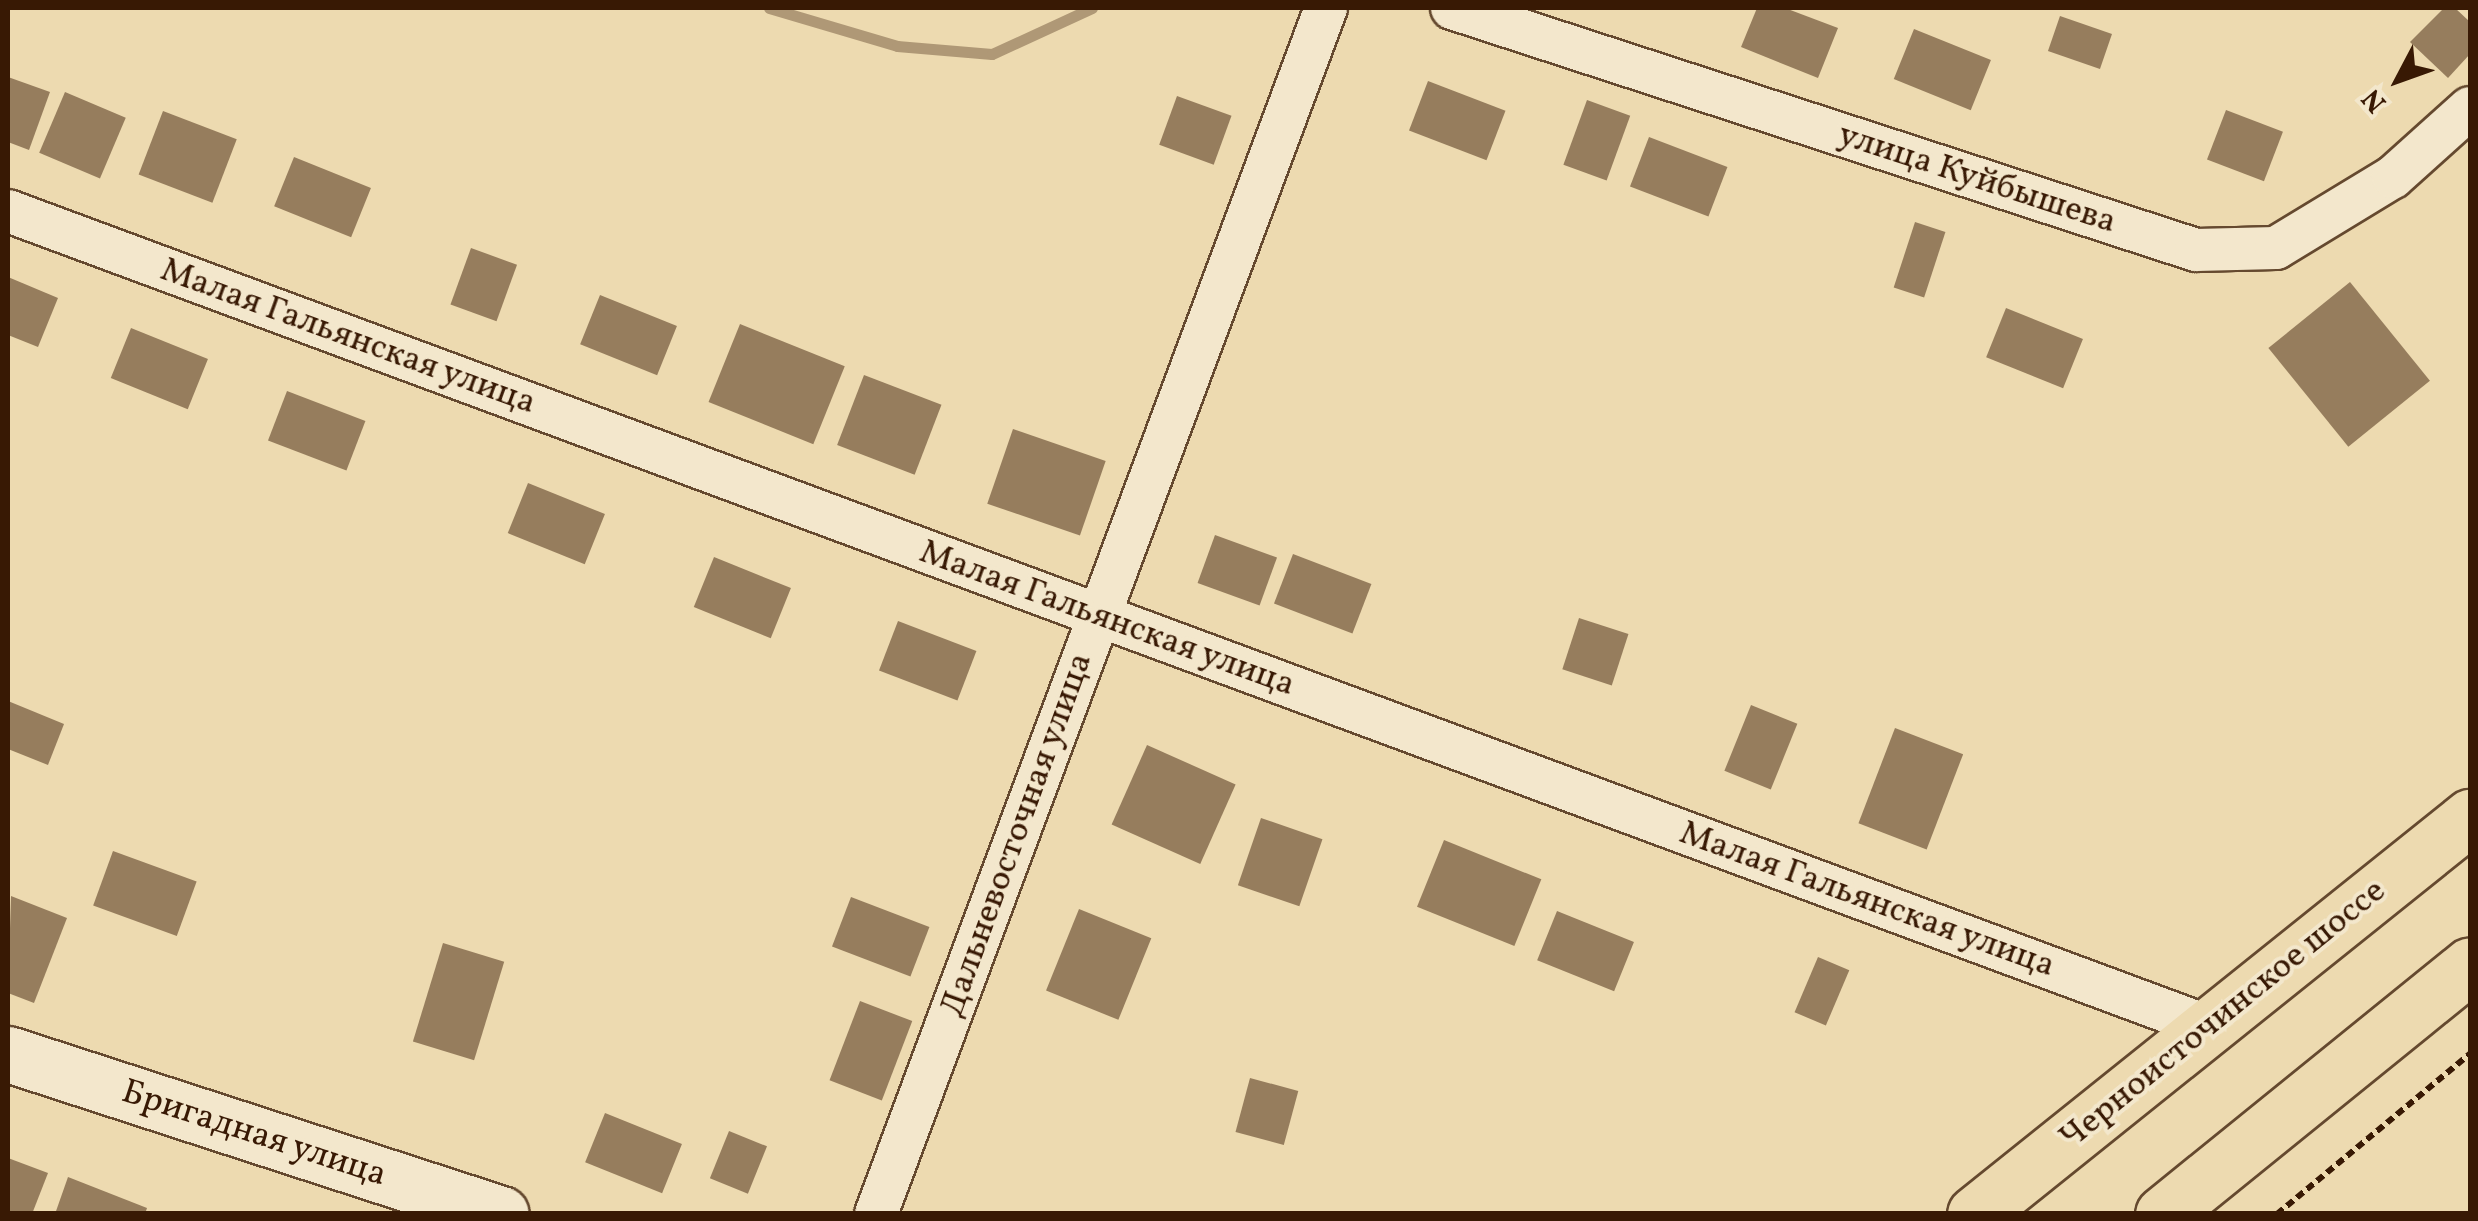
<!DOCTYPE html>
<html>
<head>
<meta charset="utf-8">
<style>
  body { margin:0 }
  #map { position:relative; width:2478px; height:1221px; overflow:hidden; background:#eddab0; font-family:Vollkorn,serif }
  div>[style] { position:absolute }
  .stream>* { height:11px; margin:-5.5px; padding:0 5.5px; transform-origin:5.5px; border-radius:5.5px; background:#af9876 }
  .building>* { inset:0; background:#967d5d; transform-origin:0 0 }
  .path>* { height:6px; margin-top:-3px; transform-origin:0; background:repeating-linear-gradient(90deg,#381904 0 8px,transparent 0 13px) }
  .roads { filter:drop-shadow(2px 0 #65492f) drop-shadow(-2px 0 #65492f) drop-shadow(0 2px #65492f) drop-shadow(0 -2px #65492f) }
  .minor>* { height:42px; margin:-21px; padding:0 21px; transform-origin:21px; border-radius:21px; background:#f3e7cc }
  .tertiary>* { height:55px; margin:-27.5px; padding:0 27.5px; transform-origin:27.5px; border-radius:27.5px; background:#f3e7cc }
  .primary>* { height:55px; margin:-27.5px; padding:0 27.5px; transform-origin:27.5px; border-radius:27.5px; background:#eddab0 }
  span { translate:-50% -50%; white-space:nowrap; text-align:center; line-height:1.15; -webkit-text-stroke:8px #f3e7cc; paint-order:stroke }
  .street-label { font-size:35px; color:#381904 }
  .frame { position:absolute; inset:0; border:10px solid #381904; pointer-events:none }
  .north { position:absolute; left:2348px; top:30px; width:100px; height:100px; -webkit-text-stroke:8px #f3e7cc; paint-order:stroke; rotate:229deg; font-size:28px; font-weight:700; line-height:40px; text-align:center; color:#381904 }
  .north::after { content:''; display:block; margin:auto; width:35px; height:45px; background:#381904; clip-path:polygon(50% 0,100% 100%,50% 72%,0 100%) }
</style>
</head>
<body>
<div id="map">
  <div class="stream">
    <div style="left:769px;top:8px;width:134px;rotate:16.5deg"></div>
    <div style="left:897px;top:46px;width:95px;rotate:4.8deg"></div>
    <div style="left:992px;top:54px;width:110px;rotate:-24.7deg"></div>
  </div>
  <div class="building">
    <div style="clip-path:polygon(1757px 8px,1785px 8px,1838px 28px,1818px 78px,1741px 47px)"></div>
    <div style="clip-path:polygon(2444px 8px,2455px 8px,2470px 22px,2470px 54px,2448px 78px,2410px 42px)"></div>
    <div style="left:2060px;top:16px;width:55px;height:37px;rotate:19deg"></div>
    <div style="left:1914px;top:29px;width:83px;height:54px;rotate:22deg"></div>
    <div style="clip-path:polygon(8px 77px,50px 92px,29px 150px,8px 142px)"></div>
    <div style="left:1428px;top:81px;width:83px;height:53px;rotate:21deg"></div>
    <div style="left:65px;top:92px;width:66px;height:66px;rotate:23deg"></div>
    <div style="left:1177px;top:96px;width:58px;height:52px;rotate:20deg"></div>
    <div style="left:1587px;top:100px;width:46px;height:69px;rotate:20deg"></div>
    <div style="left:2226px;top:110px;width:61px;height:53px;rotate:21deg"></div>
    <div style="left:163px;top:111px;width:79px;height:68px;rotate:21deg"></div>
    <div style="left:1649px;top:137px;width:84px;height:53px;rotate:21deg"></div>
    <div style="left:294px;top:157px;width:83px;height:53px;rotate:22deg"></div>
    <div style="left:1915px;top:222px;width:32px;height:69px;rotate:18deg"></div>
    <div style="left:471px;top:248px;width:49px;height:60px;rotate:20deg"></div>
    <div style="clip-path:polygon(8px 277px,58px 298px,38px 347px,8px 335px)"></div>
    <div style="left:2350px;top:282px;width:127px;height:105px;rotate:51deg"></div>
    <div style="left:600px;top:295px;width:83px;height:53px;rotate:22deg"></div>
    <div style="left:2006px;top:308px;width:83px;height:53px;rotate:22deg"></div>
    <div style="left:740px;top:324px;width:113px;height:84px;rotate:22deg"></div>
    <div style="left:131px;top:328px;width:83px;height:54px;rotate:22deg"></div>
    <div style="left:864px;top:375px;width:83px;height:75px;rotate:21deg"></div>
    <div style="left:287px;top:391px;width:84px;height:53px;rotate:21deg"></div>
    <div style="left:1013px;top:429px;width:98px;height:79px;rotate:19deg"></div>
    <div style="left:528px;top:483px;width:83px;height:54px;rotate:22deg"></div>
    <div style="left:1215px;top:535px;width:66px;height:51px;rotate:20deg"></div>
    <div style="left:1293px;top:554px;width:84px;height:53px;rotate:21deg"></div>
    <div style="left:714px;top:557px;width:83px;height:54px;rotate:22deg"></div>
    <div style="left:1579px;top:618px;width:52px;height:54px;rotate:18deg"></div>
    <div style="left:898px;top:621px;width:84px;height:53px;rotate:21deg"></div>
    <div style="clip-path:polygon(8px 701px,64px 724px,48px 765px,8px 749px)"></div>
    <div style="left:1751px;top:705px;width:50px;height:71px;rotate:22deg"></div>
    <div style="left:1895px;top:728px;width:73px;height:102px;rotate:21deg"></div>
    <div style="left:1147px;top:745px;width:97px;height:87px;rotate:24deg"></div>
    <div style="left:1261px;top:818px;width:65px;height:71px;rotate:19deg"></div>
    <div style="left:1444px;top:840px;width:105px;height:72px;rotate:22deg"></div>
    <div style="left:113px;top:851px;width:89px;height:58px;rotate:20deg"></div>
    <div style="clip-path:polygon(11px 896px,67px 918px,34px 1003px,8px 993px)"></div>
    <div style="left:851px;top:897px;width:84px;height:53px;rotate:21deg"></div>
    <div style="left:1079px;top:909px;width:78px;height:88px;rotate:22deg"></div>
    <div style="left:1557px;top:911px;width:83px;height:53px;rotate:22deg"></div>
    <div style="left:443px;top:943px;width:64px;height:103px;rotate:17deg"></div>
    <div style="left:1818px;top:957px;width:34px;height:60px;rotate:23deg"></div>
    <div style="left:860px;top:1001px;width:56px;height:85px;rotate:21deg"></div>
    <div style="left:1250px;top:1078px;width:50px;height:56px;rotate:15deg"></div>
    <div style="left:605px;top:1113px;width:83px;height:53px;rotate:22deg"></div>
    <div style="left:729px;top:1131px;width:41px;height:51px;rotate:22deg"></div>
    <div style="clip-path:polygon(8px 1158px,48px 1173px,32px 1214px,8px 1214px)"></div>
    <div style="clip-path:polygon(68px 1177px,147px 1208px,145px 1214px,55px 1214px)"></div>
  </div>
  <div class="path">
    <div style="left:2277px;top:1214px;width:251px;rotate:-39.7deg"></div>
  </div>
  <div class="roads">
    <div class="minor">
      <div style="left:1452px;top:8px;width:782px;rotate:18.02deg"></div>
      <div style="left:2196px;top:250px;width:80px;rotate:-1.4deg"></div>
      <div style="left:2276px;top:248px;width:137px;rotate:-31.3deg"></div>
      <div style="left:2393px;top:177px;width:103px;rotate:-41.9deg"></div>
      <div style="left:8px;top:211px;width:2345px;rotate:20.34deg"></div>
      <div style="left:876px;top:1214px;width:1287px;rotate:-69.54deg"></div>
    </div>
    <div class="tertiary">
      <div style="left:8px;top:1054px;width:518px;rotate:17.98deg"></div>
    </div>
    <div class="primary">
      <div style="left:1975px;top:1214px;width:635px;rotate:-38.73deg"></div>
      <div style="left:2163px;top:1214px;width:395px;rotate:-39deg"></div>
    </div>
  </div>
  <div class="street-label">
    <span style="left:1977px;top:179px;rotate:18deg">улица Куйбышева</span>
    <span style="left:348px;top:337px;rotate:20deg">Малая Гальянская улица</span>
    <span style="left:1107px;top:619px;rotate:20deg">Малая Гальянская улица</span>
    <span style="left:1017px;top:835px;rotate:-70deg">Дальневосточная улица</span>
    <span style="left:1867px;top:900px;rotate:20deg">Малая Гальянская улица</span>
    <span style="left:2223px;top:1015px;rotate:-39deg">Черноисточинское шоссе</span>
    <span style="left:254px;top:1134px;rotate:18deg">Бригадная улица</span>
  </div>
  <div class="frame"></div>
  <div class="north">N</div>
</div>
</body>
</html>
